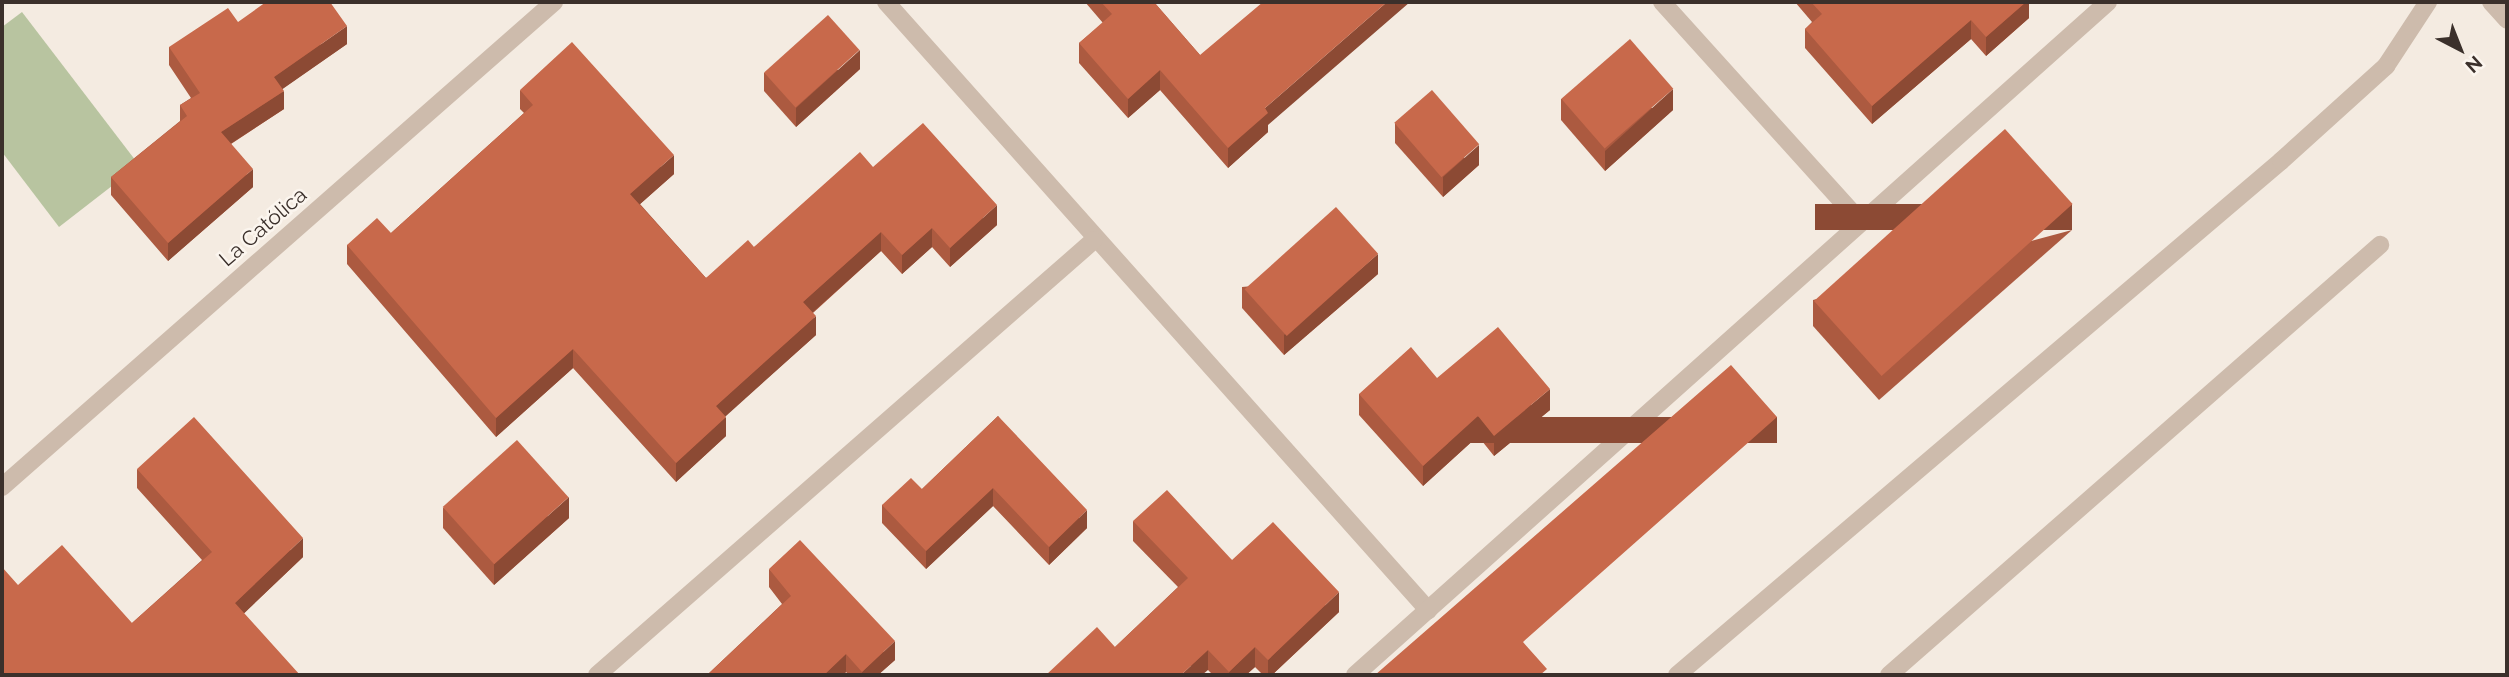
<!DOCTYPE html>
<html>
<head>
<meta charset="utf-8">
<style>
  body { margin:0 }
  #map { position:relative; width:2509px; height:677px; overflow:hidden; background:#f4ebe1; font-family:Raleway,sans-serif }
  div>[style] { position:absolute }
  .green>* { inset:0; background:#b8c4a0 }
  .lane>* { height:18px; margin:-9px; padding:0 9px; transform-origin:9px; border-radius:9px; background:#cdbbac }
  .street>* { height:18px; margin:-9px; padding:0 9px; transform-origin:9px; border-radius:9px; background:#cdbbac }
  .wall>* { inset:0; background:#ac5a40 }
  .shaded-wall>* { inset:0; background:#8c4a34; transform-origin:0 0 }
  .building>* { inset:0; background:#c8694b; transform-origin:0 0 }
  span { translate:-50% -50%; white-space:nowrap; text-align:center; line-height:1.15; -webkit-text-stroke:5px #fbf5ee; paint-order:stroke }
  .street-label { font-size:21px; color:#3b302b }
  .frame { position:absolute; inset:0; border:4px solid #3b302b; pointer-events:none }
  .north { position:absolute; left:2425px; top:14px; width:70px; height:70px; -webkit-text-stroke:5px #fbf5ee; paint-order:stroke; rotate:138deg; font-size:19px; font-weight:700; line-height:28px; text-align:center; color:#3b302b }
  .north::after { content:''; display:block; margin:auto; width:24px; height:32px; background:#3b302b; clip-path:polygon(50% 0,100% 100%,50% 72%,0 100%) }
</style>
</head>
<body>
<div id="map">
  <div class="green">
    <div style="clip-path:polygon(22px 12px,139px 165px,59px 227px,2px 152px,2px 27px)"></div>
  </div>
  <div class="lane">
    <div style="left:2491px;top:2px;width:24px;rotate:48deg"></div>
    <div style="left:1677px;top:675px;width:793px;rotate:-40.4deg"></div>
    <div style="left:2281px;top:161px;width:142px;rotate:-42.1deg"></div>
    <div style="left:2386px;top:66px;width:77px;rotate:-56.7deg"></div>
    <div style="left:1889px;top:675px;width:653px;rotate:-41.21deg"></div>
  </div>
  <div class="street">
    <div style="left:886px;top:2px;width:815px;rotate:48.28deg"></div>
    <div style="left:1662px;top:2px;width:297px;rotate:47.9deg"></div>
    <div style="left:2px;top:487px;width:735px;rotate:-41.3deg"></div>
    <div style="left:597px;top:675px;width:660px;rotate:-41.19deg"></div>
    <div style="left:1355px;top:675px;width:1010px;rotate:-41.79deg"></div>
  </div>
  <div class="wall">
    <div style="clip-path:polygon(1085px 2px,1154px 2px,1200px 55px,1268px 125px,1268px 132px,1228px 168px,1160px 90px,1128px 118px,1079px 63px,1079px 43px,1103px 23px)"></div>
    <div style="clip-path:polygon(1795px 2px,2029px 2px,2029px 18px,1986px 56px,1971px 39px,1872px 124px,1805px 48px,1805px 29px,1812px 22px)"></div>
    <div style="clip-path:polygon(347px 44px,282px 89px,284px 109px,231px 144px,253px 187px,168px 261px,111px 195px,111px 177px,180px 121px,180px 105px,191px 98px,169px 65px,169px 47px)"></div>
    <div style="clip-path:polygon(860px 69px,796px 127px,764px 91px,764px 73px)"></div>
    <div style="clip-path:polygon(520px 90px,674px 174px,640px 204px,706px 278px,754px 247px,873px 167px,997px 225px,950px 267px,932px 247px,902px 274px,881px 251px,813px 313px,816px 335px,725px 416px,726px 436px,676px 482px,573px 368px,496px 437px,347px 264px,347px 245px,391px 233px,524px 113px,520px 109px)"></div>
    <div style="clip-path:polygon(1561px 99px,1673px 110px,1605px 171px,1561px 120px)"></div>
    <div style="clip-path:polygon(1395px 123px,1479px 165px,1443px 197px,1395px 143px)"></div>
    <div style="clip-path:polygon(2072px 230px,1879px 400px,1813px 326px,1813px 300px)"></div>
    <div style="clip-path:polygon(1378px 274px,1284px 355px,1242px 308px,1242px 287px)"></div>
    <div style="clip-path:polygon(1437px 378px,1550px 410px,1494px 456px,1478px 436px,1423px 486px,1359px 415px,1359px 394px)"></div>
    <div style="clip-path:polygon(998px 416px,1087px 528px,1049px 565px,993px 506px,926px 569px,882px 523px,882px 505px,922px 489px)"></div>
    <div style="clip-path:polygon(137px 469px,303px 557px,244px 613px,2px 675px,132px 623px,202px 560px,137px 488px)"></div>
    <div style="clip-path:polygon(443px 508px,569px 518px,494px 585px,443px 528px)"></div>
    <div style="clip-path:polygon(1133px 521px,1232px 560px,1339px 612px,1272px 675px,1263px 675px,1255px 667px,1246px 675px,1213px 675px,1208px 670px,1115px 647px,1178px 587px,1133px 541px)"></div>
    <div style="clip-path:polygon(769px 569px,895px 660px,878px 675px,849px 675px,846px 672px,843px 675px,707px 675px,782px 604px,769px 587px)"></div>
  </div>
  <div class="shaded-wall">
    <div style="clip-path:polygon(1387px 2px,1410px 2px,1268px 125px,1268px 132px,1228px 168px,1228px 148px,1265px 108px)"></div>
    <div style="clip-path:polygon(2026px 2px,2029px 2px,2029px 18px,1986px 56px,1986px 37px)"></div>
    <div style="clip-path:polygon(1971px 20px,1971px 39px,1872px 124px,1872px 106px)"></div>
    <div style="clip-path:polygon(347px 26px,347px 44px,274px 95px,274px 77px)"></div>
    <div style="clip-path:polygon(860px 50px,860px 69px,796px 127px,796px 108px)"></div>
    <div style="clip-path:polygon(1160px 70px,1160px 90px,1128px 118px,1128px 99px)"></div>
    <div style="clip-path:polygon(1673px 89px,1673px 110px,1605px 171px,1605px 151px)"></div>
    <div style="clip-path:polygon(284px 91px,284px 109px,221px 150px,221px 132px)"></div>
    <div style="clip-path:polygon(1479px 145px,1479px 165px,1443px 197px,1443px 177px)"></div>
    <div style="clip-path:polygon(674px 155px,674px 174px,630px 213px,630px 194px)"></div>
    <div style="clip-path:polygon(253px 169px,253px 187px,168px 261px,168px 243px)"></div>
    <div style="left:2072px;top:204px;width:26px;height:257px;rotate:90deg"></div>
    <div style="clip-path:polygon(997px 205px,997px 225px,950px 267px,950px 248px)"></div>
    <div style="clip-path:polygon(932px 228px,932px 247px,902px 274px,902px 255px)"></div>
    <div style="clip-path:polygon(881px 232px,881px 251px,803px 321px,803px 302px)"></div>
    <div style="clip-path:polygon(1378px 254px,1378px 274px,1284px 355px,1284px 335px)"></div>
    <div style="clip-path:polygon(816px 316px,816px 335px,716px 425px,716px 406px)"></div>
    <div style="clip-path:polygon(573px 349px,573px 368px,496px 437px,496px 418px)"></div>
    <div style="clip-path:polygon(1550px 389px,1550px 410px,1494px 456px,1494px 436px)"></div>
    <div style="clip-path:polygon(1478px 416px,1478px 436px,1423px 486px,1423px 466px)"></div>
    <div style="clip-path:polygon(726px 417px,726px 436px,676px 482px,676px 463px)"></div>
    <div style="left:1777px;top:417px;width:26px;height:339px;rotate:90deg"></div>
    <div style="clip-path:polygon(993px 488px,993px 506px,926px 569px,926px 551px)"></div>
    <div style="clip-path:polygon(569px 497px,569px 518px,494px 585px,494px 564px)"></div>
    <div style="clip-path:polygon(1087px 510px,1087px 528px,1049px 565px,1049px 547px)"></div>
    <div style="clip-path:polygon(303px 538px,303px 557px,235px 622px,235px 603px)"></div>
    <div style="clip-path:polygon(1339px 592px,1339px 612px,1272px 675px,1268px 675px,1268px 660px)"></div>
    <div style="clip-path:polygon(895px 641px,895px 660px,878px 675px,862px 675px,862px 672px)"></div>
    <div style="clip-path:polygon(1255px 647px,1255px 667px,1246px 675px,1229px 675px,1229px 672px)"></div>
    <div style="clip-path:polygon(1208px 650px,1208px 670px,1202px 675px,1181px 675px)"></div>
    <div style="clip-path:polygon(846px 654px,846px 672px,843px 675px,824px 675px)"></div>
  </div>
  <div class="building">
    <div style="clip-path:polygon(266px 2px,330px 2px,347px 26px,274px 77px,284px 91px,221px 132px,253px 169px,168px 243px,111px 177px,187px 116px,180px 105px,200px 93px,169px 47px,228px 8px,238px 22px)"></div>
    <div style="clip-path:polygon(1101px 2px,1154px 2px,1200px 55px,1263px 2px,1387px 2px,1265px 108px,1268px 113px,1228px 148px,1160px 70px,1128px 99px,1079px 43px,1112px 14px)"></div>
    <div style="clip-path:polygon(1811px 2px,2026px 2px,1986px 37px,1971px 20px,1872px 106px,1805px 29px,1822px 14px)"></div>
    <div style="left:828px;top:15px;width:47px;height:86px;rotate:48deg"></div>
    <div style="left:1630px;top:39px;width:66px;height:91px;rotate:49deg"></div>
    <div style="clip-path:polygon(572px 42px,674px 155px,630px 194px,706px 278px,748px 240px,754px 247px,860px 152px,873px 167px,923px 123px,997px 205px,950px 248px,932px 228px,902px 255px,881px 232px,803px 302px,816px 316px,716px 406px,726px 417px,676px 463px,573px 349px,496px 418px,347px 245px,377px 218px,391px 233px,533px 105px,520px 90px)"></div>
    <div style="left:1432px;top:90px;width:72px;height:50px;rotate:49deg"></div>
    <div style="left:2005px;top:129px;width:101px;height:257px;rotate:48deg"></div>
    <div style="left:1336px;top:207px;width:63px;height:123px;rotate:48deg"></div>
    <div style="clip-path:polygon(1498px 327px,1550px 389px,1494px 436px,1478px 416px,1423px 466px,1359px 394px,1411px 347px,1437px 378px)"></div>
    <div style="clip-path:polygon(1731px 365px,1777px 417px,1523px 642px,1547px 669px,1540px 675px,1375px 675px)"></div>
    <div style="clip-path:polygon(998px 416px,1087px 510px,1049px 547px,993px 488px,926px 551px,882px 505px,911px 478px,922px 489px)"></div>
    <div style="clip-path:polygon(194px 417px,303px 538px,235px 603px,300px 675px,2px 675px,2px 567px,18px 585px,62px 545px,132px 623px,212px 552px,137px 469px)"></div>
    <div style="left:517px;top:440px;width:77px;height:100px;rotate:48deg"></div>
    <div style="clip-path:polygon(1167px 490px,1232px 560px,1273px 522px,1339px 592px,1268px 660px,1255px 647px,1229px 672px,1208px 650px,1181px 675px,1046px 675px,1097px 627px,1115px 647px,1188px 578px,1133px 521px)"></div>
    <div style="clip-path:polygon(800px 540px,895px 641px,862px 672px,846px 654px,824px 675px,707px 675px,791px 596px,769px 569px)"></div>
  </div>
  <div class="street-label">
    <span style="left:263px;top:227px;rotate:-41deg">La Católica</span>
  </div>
  <div class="frame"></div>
  <div class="north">N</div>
</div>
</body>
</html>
